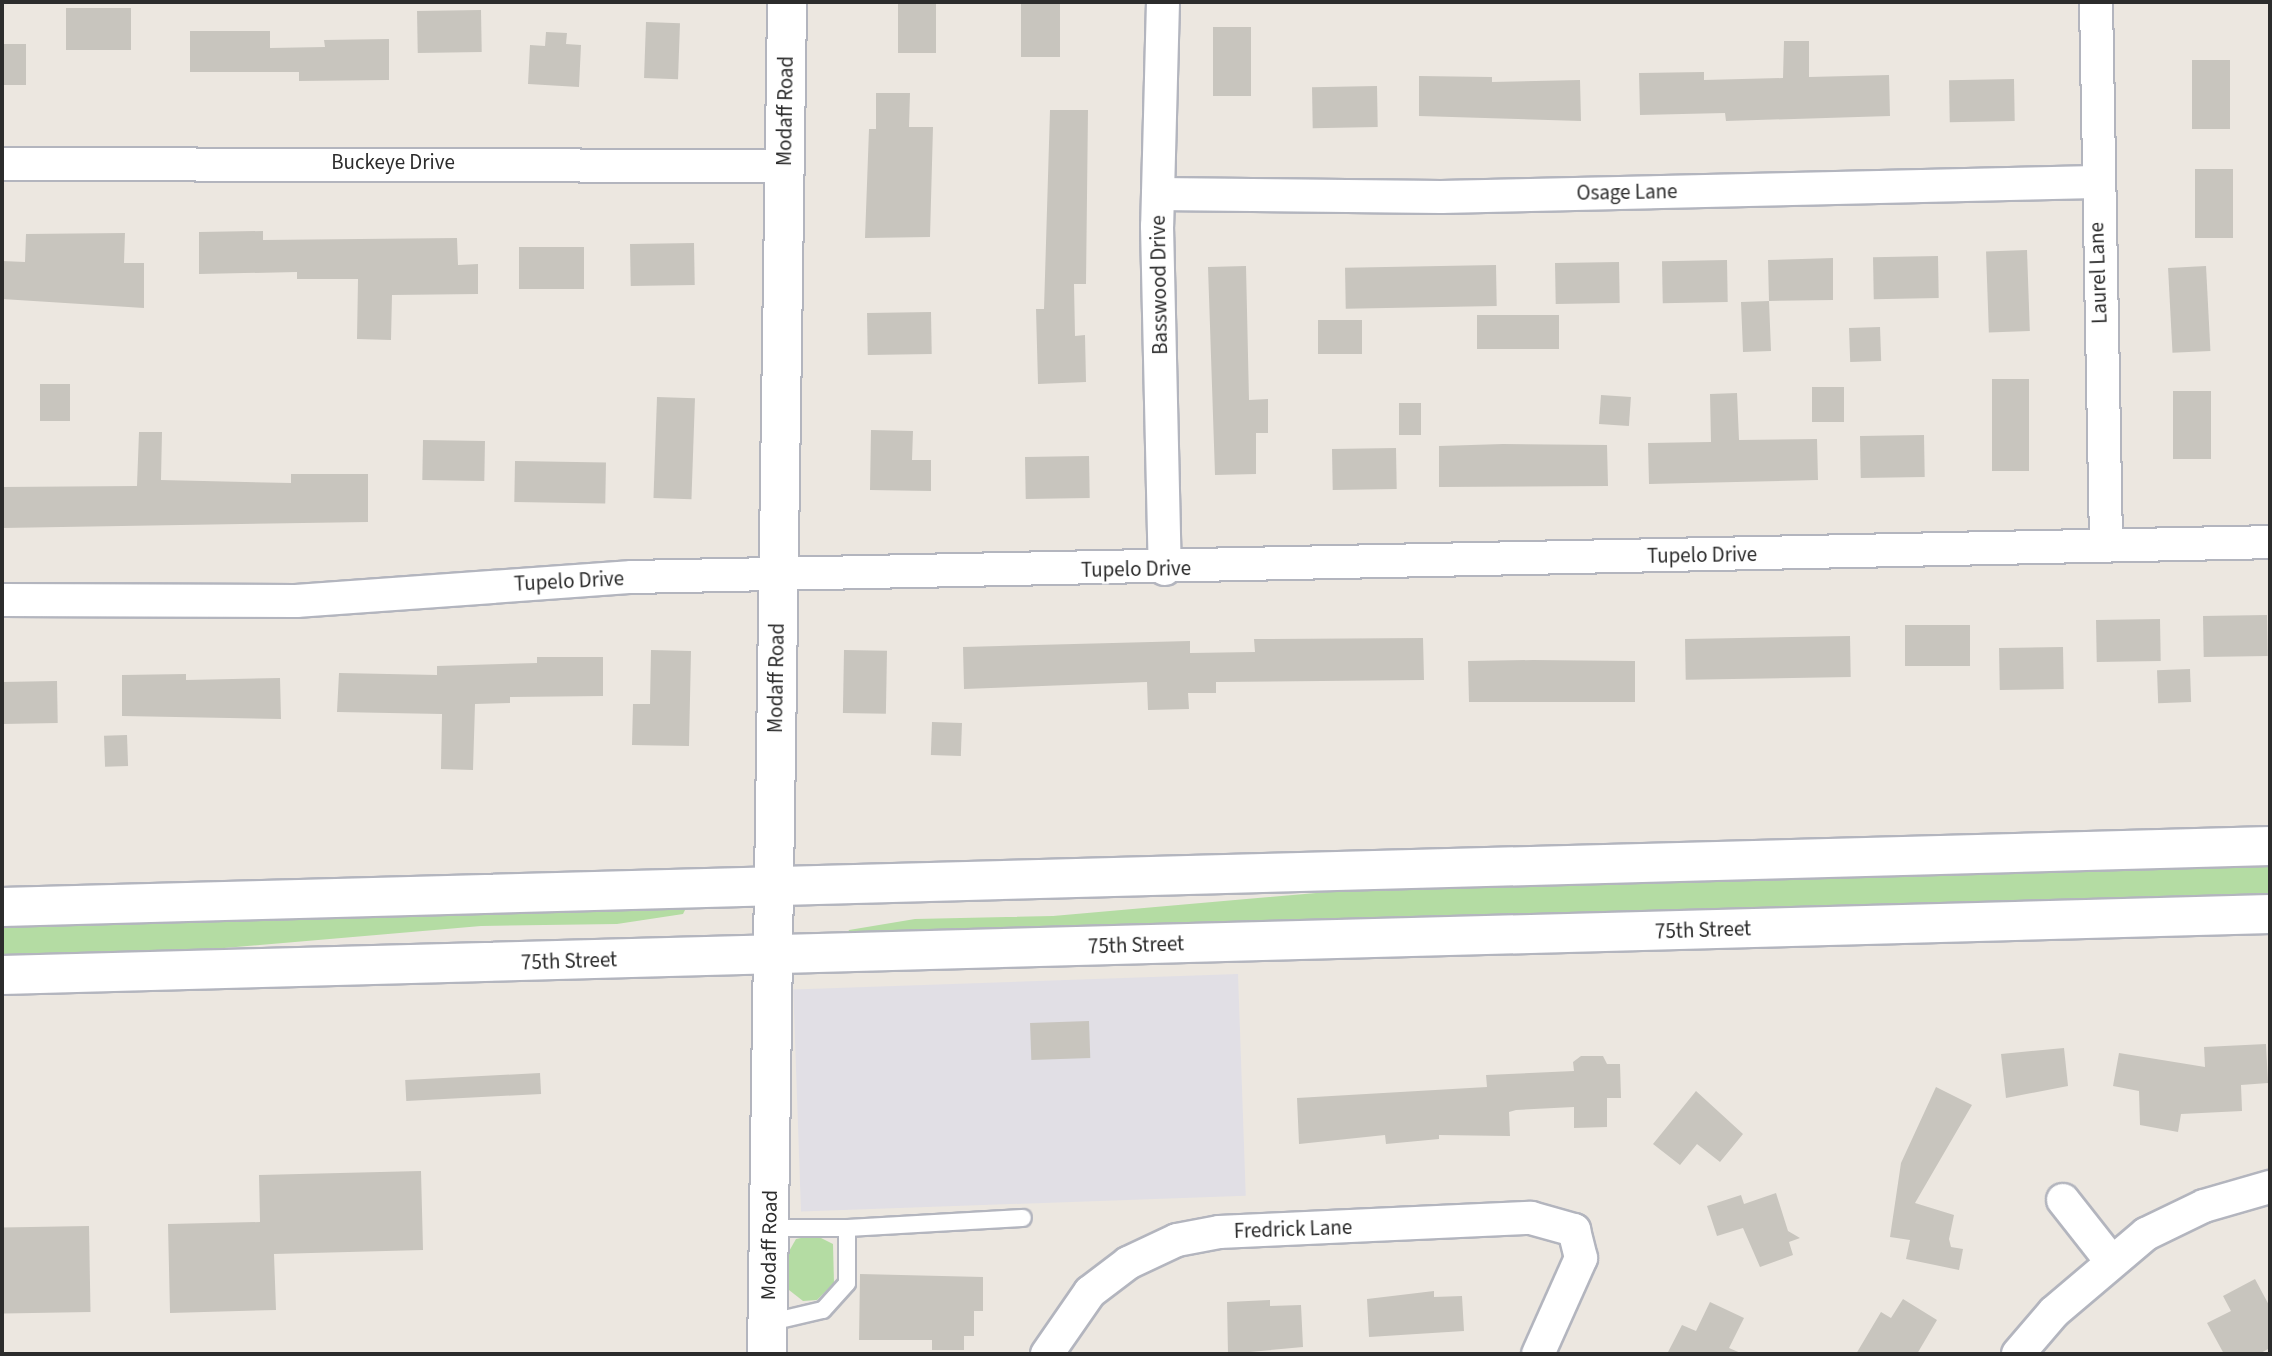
<!DOCTYPE html>
<html>
<head>
<meta charset="utf-8">
<style>
  body { margin:0 }
  #map { position:relative; width:2272px; height:1356px; overflow:hidden; background:#ece7e0; font-family:"Source Sans 3",sans-serif }
  div>[style] { position:absolute }
  .industrial>* { inset:0; background:#e1dfe5; transform-origin:0 0 }
  .green>* { inset:0; background:#b4dca3 }
  .building>* { inset:0; background:#c8c5be; transform-origin:0 0 }
  .roads { filter:drop-shadow(2px 0 #b3b5be) drop-shadow(-2px 0 #b3b5be) drop-shadow(0 2px #b3b5be) drop-shadow(0 -2px #b3b5be) }
  .lane>* { height:16px; margin:-8px; padding:0 8px; transform-origin:8px; border-radius:8px; background:#fff }
  .street>* { height:32px; margin:-16px; padding:0 16px; transform-origin:16px; border-radius:16px; background:#fff }
  .secondary>* { height:38px; margin:-19px; padding:0 19px; transform-origin:19px; border-radius:19px; background:#fff }
  span { translate:-50% -50%; white-space:nowrap; text-align:center; line-height:1.15; -webkit-text-stroke:5px #fff; paint-order:stroke }
  .street-label { font-size:21px; color:#2c2c2c }
  .frame { position:absolute; inset:0; border:4px solid #2c2c2c; pointer-events:none }
</style>
</head>
<body>
<div id="map">
  <div class="industrial">
    <div style="left:1238px;top:974px;width:222px;height:445px;rotate:88deg"></div>
  </div>
  <div class="green">
    <div style="clip-path:polygon(2270px 862px,2270px 896px,846px 936px,849px 930px,915px 919px,1053px 916px,1385px 887px)"></div>
    <div style="clip-path:polygon(687px 906px,683px 914px,617px 924px,481px 926px,144px 955px,2px 958px,2px 923px)"></div>
    <div style="clip-path:polygon(815px 1235px,833px 1244px,834px 1283px,817px 1300px,803px 1301px,789px 1290px,788px 1253px,796px 1239px)"></div>
  </div>
  <div class="building">
    <div style="left:898px;top:2px;width:38px;height:51px"></div>
    <div style="left:1021px;top:2px;width:39px;height:55px"></div>
    <div style="left:131px;top:8px;width:42px;height:65px;rotate:90deg"></div>
    <div style="left:481px;top:10px;width:42px;height:64px;rotate:89deg"></div>
    <div style="left:646px;top:22px;width:34px;height:56px;rotate:2deg"></div>
    <div style="left:1213px;top:27px;width:38px;height:69px"></div>
    <div style="clip-path:polygon(190px 31px,270px 31px,270px 48px,325px 47px,324px 40px,389px 39px,389px 80px,299px 81px,299px 72px,190px 72px)"></div>
    <div style="clip-path:polygon(546px 32px,567px 33px,566px 44px,581px 45px,579px 87px,528px 84px,530px 45px,545px 46px)"></div>
    <div style="clip-path:polygon(1784px 41px,1809px 41px,1809px 77px,1889px 75px,1890px 116px,1726px 121px,1725px 113px,1640px 115px,1639px 73px,1704px 72px,1704px 80px,1783px 78px)"></div>
    <div style="left:2px;top:44px;width:24px;height:41px"></div>
    <div style="left:2192px;top:60px;width:38px;height:69px"></div>
    <div style="clip-path:polygon(1419px 76px,1492px 77px,1492px 82px,1580px 80px,1581px 121px,1419px 116px)"></div>
    <div style="left:2014px;top:79px;width:42px;height:65px;rotate:89deg"></div>
    <div style="left:1377px;top:86px;width:41px;height:65px;rotate:89deg"></div>
    <div style="clip-path:polygon(876px 93px,910px 93px,909px 127px,933px 127px,930px 237px,865px 238px,869px 129px,876px 129px)"></div>
    <div style="clip-path:polygon(1050px 110px,1088px 110px,1086px 284px,1074px 284px,1075px 336px,1085px 335px,1086px 382px,1038px 384px,1036px 309px,1044px 309px)"></div>
    <div style="left:2195px;top:169px;width:38px;height:69px"></div>
    <div style="clip-path:polygon(263px 231px,263px 240px,457px 238px,458px 265px,478px 264px,478px 294px,392px 295px,391px 340px,357px 339px,358px 279px,297px 279px,297px 272px,199px 274px,199px 232px)"></div>
    <div style="clip-path:polygon(125px 233px,124px 263px,144px 263px,144px 308px,2px 299px,2px 261px,25px 262px,26px 234px)"></div>
    <div style="left:694px;top:243px;width:42px;height:64px;rotate:89deg"></div>
    <div style="left:584px;top:247px;width:42px;height:65px;rotate:90deg"></div>
    <div style="left:2027px;top:250px;width:81px;height:41px;rotate:88deg"></div>
    <div style="left:1938px;top:256px;width:42px;height:65px;rotate:89deg"></div>
    <div style="clip-path:polygon(1833px 258px,1833px 300px,1769px 301px,1771px 351px,1743px 352px,1741px 302px,1769px 301px,1768px 260px)"></div>
    <div style="left:1727px;top:260px;width:42px;height:65px;rotate:89deg"></div>
    <div style="left:1619px;top:262px;width:41px;height:64px;rotate:89deg"></div>
    <div style="left:1496px;top:265px;width:41px;height:151px;rotate:89deg"></div>
    <div style="clip-path:polygon(1246px 266px,1249px 400px,1268px 399px,1268px 433px,1256px 433px,1256px 474px,1215px 475px,1208px 267px)"></div>
    <div style="left:2206px;top:266px;width:85px;height:38px;rotate:87deg"></div>
    <div style="left:931px;top:312px;width:42px;height:64px;rotate:89deg"></div>
    <div style="left:1559px;top:315px;width:34px;height:82px;rotate:90deg"></div>
    <div style="left:1362px;top:320px;width:34px;height:44px;rotate:90deg"></div>
    <div style="left:1880px;top:327px;width:34px;height:31px;rotate:88deg"></div>
    <div style="left:1992px;top:379px;width:37px;height:92px"></div>
    <div style="left:40px;top:384px;width:30px;height:37px"></div>
    <div style="left:1812px;top:387px;width:32px;height:35px"></div>
    <div style="left:2173px;top:391px;width:38px;height:68px"></div>
    <div style="clip-path:polygon(1737px 393px,1739px 440px,1817px 439px,1818px 480px,1649px 484px,1648px 443px,1711px 442px,1710px 394px)"></div>
    <div style="left:1601px;top:395px;width:30px;height:29px;rotate:4deg"></div>
    <div style="left:657px;top:397px;width:38px;height:101px;rotate:2deg"></div>
    <div style="left:1399px;top:403px;width:22px;height:32px"></div>
    <div style="clip-path:polygon(871px 430px,913px 431px,912px 460px,931px 460px,931px 491px,870px 490px)"></div>
    <div style="clip-path:polygon(139px 432px,162px 432px,161px 480px,291px 483px,291px 474px,368px 474px,368px 522px,2px 528px,2px 487px,137px 486px)"></div>
    <div style="left:1924px;top:435px;width:42px;height:64px;rotate:89deg"></div>
    <div style="left:423px;top:440px;width:62px;height:40px;rotate:1deg"></div>
    <div style="clip-path:polygon(1503px 444px,1607px 445px,1608px 486px,1439px 487px,1439px 446px)"></div>
    <div style="left:1396px;top:448px;width:41px;height:64px;rotate:89deg"></div>
    <div style="left:1089px;top:456px;width:42px;height:64px;rotate:89deg"></div>
    <div style="left:515px;top:461px;width:91px;height:41px;rotate:1deg"></div>
    <div style="left:2267px;top:615px;width:41px;height:64px;rotate:89deg"></div>
    <div style="left:2160px;top:619px;width:42px;height:64px;rotate:89deg"></div>
    <div style="left:1970px;top:625px;width:41px;height:65px;rotate:90deg"></div>
    <div style="left:1850px;top:636px;width:41px;height:165px;rotate:89deg"></div>
    <div style="clip-path:polygon(1423px 638px,1424px 680px,1216px 682px,1216px 693px,1188px 693px,1189px 709px,1148px 710px,1147px 682px,964px 689px,963px 647px,1190px 641px,1190px 653px,1255px 652px,1254px 639px)"></div>
    <div style="left:2063px;top:647px;width:42px;height:64px;rotate:89deg"></div>
    <div style="clip-path:polygon(651px 650px,691px 651px,689px 746px,632px 745px,633px 704px,650px 704px)"></div>
    <div style="left:844px;top:650px;width:43px;height:63px;rotate:1deg"></div>
    <div style="clip-path:polygon(537px 657px,603px 657px,603px 696px,510px 697px,510px 703px,475px 704px,473px 770px,441px 769px,442px 714px,337px 712px,339px 673px,437px 675px,437px 666px,537px 663px)"></div>
    <div style="clip-path:polygon(1533px 660px,1635px 661px,1635px 702px,1469px 702px,1468px 661px)"></div>
    <div style="left:2190px;top:669px;width:33px;height:33px;rotate:88deg"></div>
    <div style="clip-path:polygon(186px 674px,186px 680px,280px 678px,281px 719px,122px 716px,122px 675px)"></div>
    <div style="left:57px;top:681px;width:42px;height:55px;rotate:89deg"></div>
    <div style="left:932px;top:722px;width:30px;height:33px;rotate:2deg"></div>
    <div style="left:127px;top:735px;width:31px;height:23px;rotate:88deg"></div>
    <div style="left:1089px;top:1021px;width:37px;height:59px;rotate:88deg"></div>
    <div style="clip-path:polygon(2266px 1044px,2268px 1083px,2241px 1085px,2242px 1111px,2181px 1114px,2178px 1132px,2140px 1125px,2139px 1091px,2113px 1086px,2119px 1053px,2205px 1067px,2204px 1047px)"></div>
    <div style="clip-path:polygon(2064px 1048px,2068px 1086px,2006px 1098px,2001px 1054px)"></div>
    <div style="clip-path:polygon(1581px 1056px,1603px 1056px,1607px 1064px,1620px 1064px,1621px 1098px,1607px 1098px,1607px 1127px,1574px 1128px,1574px 1107px,1516px 1110px,1509px 1112px,1510px 1136px,1439px 1135px,1439px 1139px,1386px 1144px,1385px 1135px,1299px 1144px,1297px 1098px,1487px 1087px,1486px 1075px,1574px 1071px,1573px 1062px)"></div>
    <div style="left:540px;top:1073px;width:21px;height:135px;rotate:87deg"></div>
    <div style="clip-path:polygon(1936px 1087px,1972px 1105px,1915px 1203px,1954px 1215px,1949px 1239px,1951px 1247px,1963px 1249px,1959px 1270px,1906px 1259px,1910px 1240px,1890px 1237px,1901px 1163px)"></div>
    <div style="clip-path:polygon(1696px 1091px,1743px 1134px,1720px 1162px,1697px 1144px,1680px 1165px,1653px 1144px)"></div>
    <div style="clip-path:polygon(421px 1171px,423px 1250px,274px 1254px,276px 1310px,170px 1313px,168px 1224px,260px 1222px,259px 1175px)"></div>
    <div style="clip-path:polygon(1776px 1193px,1788px 1231px,1800px 1238px,1789px 1242px,1793px 1255px,1760px 1267px,1743px 1228px,1717px 1236px,1707px 1206px,1741px 1195px,1744px 1204px)"></div>
    <div style="left:89px;top:1226px;width:86px;height:87px;rotate:89deg"></div>
    <div style="clip-path:polygon(860px 1274px,983px 1277px,983px 1311px,974px 1311px,974px 1336px,964px 1336px,964px 1350px,932px 1350px,932px 1340px,859px 1340px)"></div>
    <div style="clip-path:polygon(2255px 1279px,2270px 1307px,2270px 1348px,2259px 1354px,2224px 1354px,2207px 1323px,2231px 1311px,2223px 1296px)"></div>
    <div style="clip-path:polygon(1434px 1291px,1434px 1297px,1462px 1296px,1464px 1331px,1369px 1337px,1367px 1299px)"></div>
    <div style="clip-path:polygon(1903px 1299px,1937px 1320px,1917px 1354px,1856px 1354px,1881px 1312px,1891px 1318px)"></div>
    <div style="clip-path:polygon(1270px 1300px,1270px 1306px,1301px 1305px,1303px 1347px,1228px 1354px,1227px 1302px)"></div>
    <div style="clip-path:polygon(1710px 1302px,1744px 1318px,1729px 1348px,1743px 1354px,1667px 1354px,1682px 1325px,1696px 1331px)"></div>
  </div>
  <div class="roads">
    <div class="lane">
      <div style="left:847px;top:1228px;width:176px;rotate:-3.3deg"></div>
      <div style="left:767px;top:1323px;width:57px;rotate:-13.1deg"></div>
      <div style="left:823px;top:1310px;width:36px;rotate:-48deg"></div>
      <div style="left:847px;top:1283px;width:55px;rotate:-90deg"></div>
      <div style="left:847px;top:1228px;width:78px;rotate:180deg"></div>
    </div>
    <div class="street">
      <div style="left:1163px;top:2px;width:224px;rotate:91.5deg"></div>
      <div style="left:1157px;top:226px;width:343px;rotate:88.7deg"></div>
      <div style="left:2096px;top:2px;width:543px;rotate:88.94deg"></div>
      <div style="left:2px;top:164px;width:782px;rotate:0.15deg"></div>
      <div style="left:1158px;top:194px;width:283px;rotate:0.6deg"></div>
      <div style="left:1441px;top:197px;width:655px;rotate:-1.31deg"></div>
      <div style="left:2px;top:600px;width:294px;rotate:0.2deg"></div>
      <div style="left:296px;top:601px;width:337px;rotate:-4.1deg"></div>
      <div style="left:632px;top:577px;width:1638px;rotate:-1.22deg"></div>
      <div style="left:2063px;top:1200px;width:78px;rotate:51.8deg"></div>
      <div style="left:1047px;top:1354px;width:75px;rotate:-55.3deg"></div>
      <div style="left:1090px;top:1292px;width:48px;rotate:-37.3deg"></div>
      <div style="left:1128px;top:1263px;width:54px;rotate:-25.1deg"></div>
      <div style="left:1177px;top:1240px;width:43px;rotate:-10.8deg"></div>
      <div style="left:1219px;top:1232px;width:312px;rotate:-2.6deg"></div>
      <div style="left:1531px;top:1218px;width:45px;rotate:15.6deg"></div>
      <div style="left:1574px;top:1230px;width:29px;rotate:76deg"></div>
      <div style="left:1581px;top:1258px;width:105px;rotate:114.1deg"></div>
      <div style="left:2018px;top:1354px;width:55px;rotate:-49.4deg"></div>
      <div style="left:2054px;top:1312px;width:121px;rotate:-40.3deg"></div>
      <div style="left:2146px;top:1234px;width:64px;rotate:-25.8deg"></div>
      <div style="left:2204px;top:1206px;width:69px;rotate:-16.1deg"></div>
    </div>
    <div class="secondary">
      <div style="left:2px;top:907px;width:2269px;rotate:-1.54deg"></div>
      <div style="left:2px;top:975px;width:2269px;rotate:-1.54deg"></div>
      <div style="left:767px;top:1354px;width:1352px;rotate:-89.15deg"></div>
    </div>
  </div>
  <div class="street-label">
    <span style="left:785px;top:111px;rotate:-89deg">Modaff Road</span>
    <span style="left:393px;top:162px">Buckeye Drive</span>
    <span style="left:1627px;top:192px;rotate:-1deg">Osage Lane</span>
    <span style="left:2098px;top:273px;rotate:-92deg">Laurel Lane</span>
    <span style="left:1159px;top:285px;rotate:-91deg">Basswood Drive</span>
    <span style="left:1702px;top:555px;rotate:-1deg">Tupelo Drive</span>
    <span style="left:1136px;top:569px;rotate:-1deg">Tupelo Drive</span>
    <span style="left:569px;top:581px;rotate:-3deg">Tupelo Drive</span>
    <span style="left:776px;top:678px;rotate:-89deg">Modaff Road</span>
    <span style="left:1703px;top:930px;rotate:-2deg">75th Street</span>
    <span style="left:1136px;top:945px;rotate:-2deg">75th Street</span>
    <span style="left:569px;top:961px;rotate:-2deg">75th Street</span>
    <span style="left:1293px;top:1229px;rotate:-2deg">Fredrick Lane</span>
    <span style="left:769px;top:1245px;rotate:-89deg">Modaff Road</span>
  </div>
  <div class="frame"></div>
</div>
</body>
</html>
